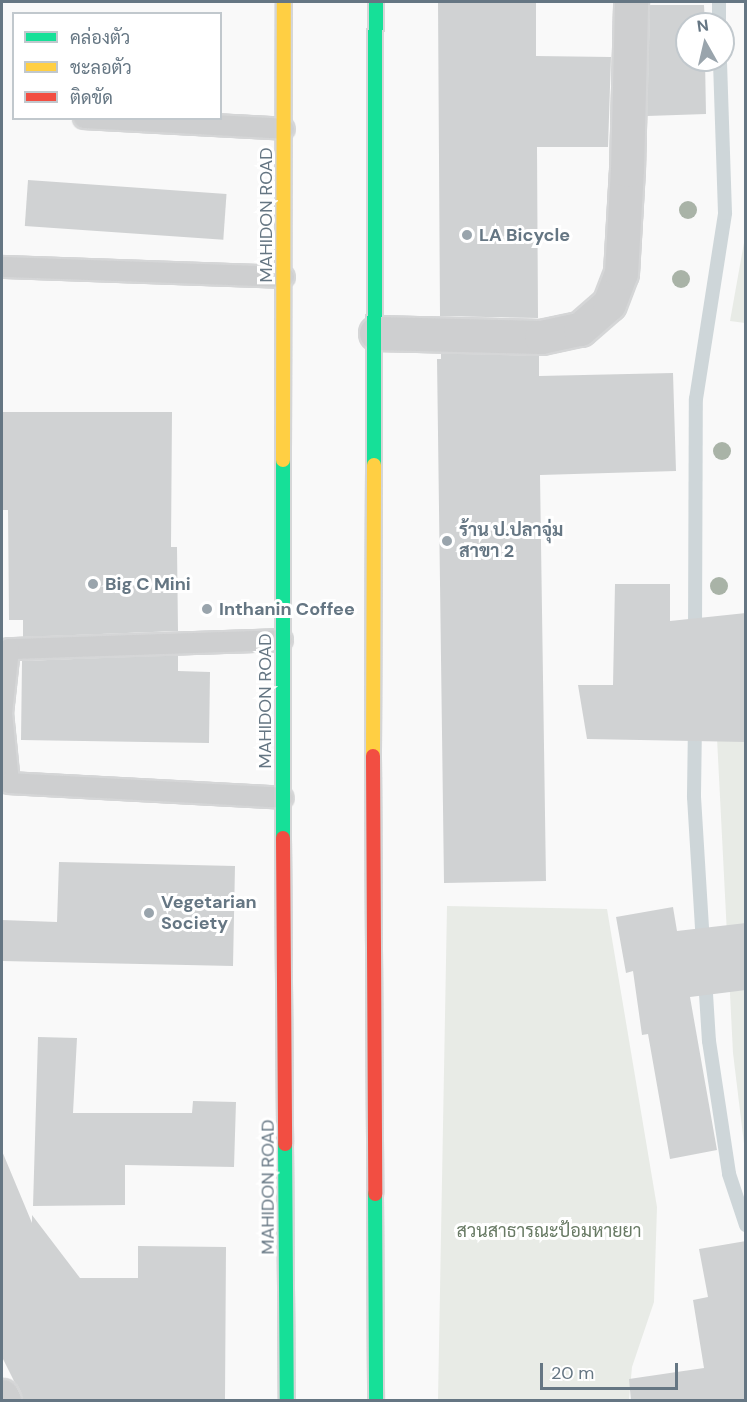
<!DOCTYPE html>
<html>
<head>
<meta charset="utf-8">
<style>
  body { margin:0 }
  #map { position:relative; width:747px; height:1402px; overflow:hidden; background:#f9f9f9; font-family:"DM Sans",Sarabun,sans-serif }
  div>[style] { position:absolute }
  .green>* { inset:0; background:#e8ebe6 }
  .stream>* { height:14px; margin:-7px; padding:0 7px; transform-origin:7px; border-radius:7px; background:#ced6d9 }
  .building>* { inset:0; background:#d0d2d3; transform-origin:0 0 }
  .roads { filter:drop-shadow(2px 0 #d5d6d7) drop-shadow(-2px 0 #d5d6d7) drop-shadow(0 2px #d5d6d7) drop-shadow(0 -2px #d5d6d7) }
  .lane>* { height:20px; margin:-10px; padding:0 10px; transform-origin:10px; border-radius:10px; background:#cecfd0 }
  .street>* { height:33px; margin:-16.5px; padding:0 16.5px; transform-origin:16.5px; border-radius:16.5px; background:#cecfd0 }
  .fast>* { height:14px; margin:-7px; padding:0 7px; transform-origin:7px; border-radius:7px; background:#16e098 }
  .slow>* { height:14px; margin:-7px; padding:0 7px; transform-origin:7px; border-radius:7px; background:#ffcf43 }
  .jam>* { height:14px; margin:-7px; padding:0 7px; transform-origin:7px; border-radius:7px; background:#f24e42 }
  .trees>* { width:18px; height:18px; margin:-9px; border-radius:50%; background:#a9b3a7 }
  .dots>* { width:16px; height:16px; translate:-50% -50%; box-sizing:border-box; border:3px solid #fff; border-radius:50% }
  span { translate:-50% -50%; white-space:nowrap; text-align:center; line-height:1.15; -webkit-text-stroke:6px #fff; paint-order:stroke }
  .street-label { font-size:18px; color:#657683 }
  .poi-label { font-size:18px; color:#657683; font-weight:700 }
  .left { translate:0 -50%; text-align:left }
  .park-label { font-size:18px; color:#687a64 }
  .frame { position:absolute; inset:0; border:3px solid #657683; pointer-events:none }
  .legend { position:absolute; left:12px; top:12px; width:210px; height:108px; box-sizing:border-box; background:#fff; border:2px solid #c1c8cd; margin:0; padding:8px 10px; list-style:none; font-size:18px; color:#657683 }
  .legend li { display:flex; align-items:center; gap:12px; height:30px }
  .legend b { width:30px; border:2px solid #c1c8cd }
  .north { position:absolute; left:675px; top:12px; width:60px; height:60px; box-sizing:border-box; background:#fff; border:2px solid #c1c8cd; border-radius:50%; rotate:352deg; font-size:16px; font-weight:700; line-height:24px; text-align:center; color:#657683 }
  .north::after { content:''; display:block; margin:auto; width:21px; height:27px; background:#99a4ac; clip-path:polygon(50% 0,100% 100%,50% 72%,0 100%) }
  .scale { position:absolute; left:540px; top:1363px; width:138px; height:27px; box-sizing:border-box; border:3px solid #657683; border-top:0; padding-left:8px; font-size:18px; line-height:21px; white-space:nowrap; color:#657683; -webkit-text-stroke:4px #fff; paint-order:stroke }
</style>
</head>
<body>
<div id="map">
  <div class="green">
    <div style="clip-path:polygon(745px 237px,746px 323px,745px 323px,730px 321px)"></div>
    <div style="clip-path:polygon(745px 734px,745px 1152px,733px 1053px,717px 738px)"></div>
    <div style="clip-path:polygon(447px 906px,607px 909px,657px 1207px,654px 1302px,632px 1367px,629px 1400px,438px 1400px)"></div>
  </div>
  <div class="stream">
    <div style="left:719px;top:2px;width:22px;rotate:90deg"></div>
    <div style="left:695px;top:635px;width:236px;rotate:-89.8deg"></div>
    <div style="left:696px;top:399px;width:188px;rotate:-81.1deg"></div>
    <div style="left:725px;top:213px;width:153px;rotate:-91.9deg"></div>
    <div style="left:695px;top:723px;width:74px;rotate:90.8deg"></div>
    <div style="left:694px;top:797px;width:149px;rotate:86.5deg"></div>
    <div style="left:705px;top:978px;width:63px;rotate:86.4deg"></div>
    <div style="left:709px;top:1041px;width:134px;rotate:81.4deg"></div>
    <div style="left:729px;top:1174px;width:54px;rotate:71.6deg"></div>
  </div>
  <div class="building">
    <div style="clip-path:polygon(438px 2px,536px 2px,536px 56px,611px 57px,608px 147px,537px 147px,538px 318px,440px 316px)"></div>
    <div style="clip-path:polygon(650px 5px,704px 5px,705px 24px,687px 24px,687px 60px,705px 60px,706px 114px,647px 116px)"></div>
    <div style="left:28px;top:180px;width:199px;height:46px;rotate:4deg"></div>
    <div style="clip-path:polygon(441px 353px,539px 356px,539px 376px,673px 373px,676px 471px,540px 475px,546px 881px,444px 883px,437px 359px,441px 359px)"></div>
    <div style="clip-path:polygon(2px 412px,172px 412px,171px 547px,177px 547px,178px 631px,23px 637px,23px 620px,9px 620px,8px 510px,2px 510px)"></div>
    <div style="clip-path:polygon(615px 584px,670px 584px,670px 621px,746px 613px,746px 742px,587px 739px,578px 685px,613px 685px)"></div>
    <div style="clip-path:polygon(178px 655px,178px 671px,210px 672px,209px 743px,21px 740px,22px 661px)"></div>
    <div style="clip-path:polygon(59px 862px,235px 866px,233px 966px,2px 961px,2px 920px,57px 922px)"></div>
    <div style="clip-path:polygon(673px 907px,677px 931px,746px 923px,746px 990px,690px 997px,717px 1150px,670px 1159px,648px 1034px,642px 1035px,633px 971px,626px 973px,616px 917px)"></div>
    <div style="clip-path:polygon(38px 1037px,77px 1038px,73px 1113px,192px 1113px,193px 1101px,236px 1102px,234px 1167px,125px 1165px,125px 1205px,33px 1206px)"></div>
    <div style="clip-path:polygon(2px 1151px,32px 1223px,32px 1215px,80px 1278px,138px 1278px,138px 1246px,226px 1247px,225px 1401px,24px 1401px,2px 1357px)"></div>
    <div style="clip-path:polygon(746px 1241px,746px 1401px,631px 1401px,629px 1379px,704px 1368px,693px 1300px,708px 1297px,699px 1249px)"></div>
  </div>
  <div class="roads">
    <div class="lane">
      <div style="left:84px;top:118px;width:200px;rotate:3.1deg"></div>
      <div style="left:2px;top:267px;width:282px;rotate:2deg"></div>
      <div style="left:282px;top:640px;width:273px;rotate:178.1deg"></div>
      <div style="left:9px;top:649px;width:64px;rotate:96.2deg"></div>
      <div style="left:2px;top:713px;width:70px;rotate:84.3deg"></div>
      <div style="left:9px;top:783px;width:274px;rotate:3.1deg"></div>
    </div>
    <div class="street">
      <div style="left:376px;top:333px;width:165px;rotate:1.4deg"></div>
      <div style="left:541px;top:337px;width:40px;rotate:-12deg"></div>
      <div style="left:580px;top:329px;width:38px;rotate:-41deg"></div>
      <div style="left:609px;top:304px;width:33px;rotate:-69deg"></div>
      <div style="left:621px;top:273px;width:103px;rotate:-86.7deg"></div>
      <div style="left:627px;top:170px;width:168px;rotate:-88.6deg"></div>
      <div style="left:2px;top:1396px;width:4px;rotate:63deg"></div>
    </div>
    <div class="fast">
      <div style="left:283px;top:460px;width:378px;rotate:90deg"></div>
      <div style="left:374px;top:465px;width:463px;rotate:-89.8deg"></div>
      <div style="left:285px;top:1144px;width:256px;rotate:89.6deg"></div>
      <div style="left:375px;top:1194px;width:206px;rotate:89.7deg"></div>
    </div>
    <div class="slow">
      <div style="left:283px;top:460px;width:458px;rotate:-89.9deg"></div>
      <div style="left:373px;top:756px;width:291px;rotate:-89.8deg"></div>
    </div>
    <div class="jam">
      <div style="left:373px;top:756px;width:438px;rotate:89.7deg"></div>
      <div style="left:283px;top:838px;width:306px;rotate:89.6deg"></div>
    </div>
  </div>
  <div class="trees">
    <div style="left:688px;top:210px"></div>
    <div style="left:681px;top:279px"></div>
    <div style="left:722px;top:451px"></div>
    <div style="left:719px;top:586px"></div>
  </div>
  <div class="dots">
    <div style="left:467px;top:235px;background:#99a4ac"></div>
    <div style="left:447px;top:541px;background:#99a4ac"></div>
    <div style="left:93px;top:584px;background:#99a4ac"></div>
    <div style="left:207px;top:609px;background:#99a4ac"></div>
    <div style="left:149px;top:913px;background:#99a4ac"></div>
  </div>
  <div class="street-label">
    <span style="left:266px;top:215px;rotate:-90deg">MAHIDON ROAD</span>
    <span style="left:265px;top:701px;rotate:-90deg">MAHIDON ROAD</span>
    <span style="left:268px;top:1187px;rotate:-90deg">MAHIDON ROAD</span>
  </div>
  <div class="poi-label">
    <span class="left" style="left:479px;top:235px">LA Bicycle</span>
    <span class="left" style="left:459px;top:541px">ร้าน ป.ปลาจุ่ม<br>สาขา 2</span>
    <span class="left" style="left:105px;top:584px">Big C Mini</span>
    <span class="left" style="left:219px;top:609px">Inthanin Coffee</span>
    <span class="left" style="left:161px;top:913px">Vegetarian<br>Society</span>
  </div>
  <div class="park-label">
    <span style="left:549px;top:1231px">สวนสาธารณะป้อมหายยา</span>
  </div>
  <div class="frame"></div>
  <ul class="legend">
  <li><b style="height:8px;background:#16e098"></b>คล่องตัว</li>
  <li><b style="height:8px;background:#ffcf43"></b>ชะลอตัว</li>
  <li><b style="height:8px;background:#f24e42"></b>ติดขัด</li>
  </ul>
  <div class="north">N</div>
  <div class="scale">20 m</div>
</div>
</body>
</html>
